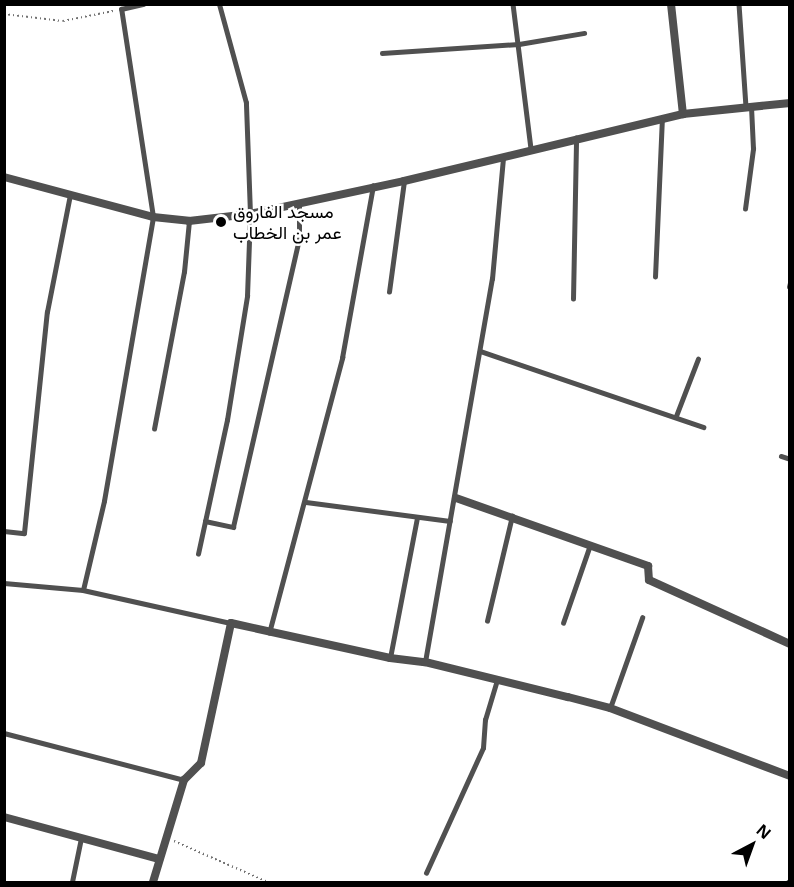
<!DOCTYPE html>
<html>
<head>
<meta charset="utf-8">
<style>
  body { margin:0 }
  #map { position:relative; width:794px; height:887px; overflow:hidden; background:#fff; font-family:"Noto Sans",Vazirmatn,sans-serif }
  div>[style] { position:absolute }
  .path>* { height:1.5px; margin-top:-0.75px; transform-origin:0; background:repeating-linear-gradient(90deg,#727272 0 1.5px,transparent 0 4.5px) }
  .lane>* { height:4.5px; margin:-2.25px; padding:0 2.25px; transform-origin:2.25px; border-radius:2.25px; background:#505050 }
  .street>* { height:8px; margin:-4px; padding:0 4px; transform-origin:4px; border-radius:4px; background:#505050 }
  .dots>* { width:16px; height:16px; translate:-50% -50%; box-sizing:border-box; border:3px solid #fff; border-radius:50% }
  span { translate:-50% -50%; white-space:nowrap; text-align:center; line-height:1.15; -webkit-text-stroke:5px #fff; paint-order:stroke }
  .poi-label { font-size:18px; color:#000 }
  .left { translate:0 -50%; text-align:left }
  .frame { position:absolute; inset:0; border:6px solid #000; pointer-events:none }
  .north { position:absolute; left:722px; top:815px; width:60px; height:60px; -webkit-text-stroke:4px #fff; paint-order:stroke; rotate:41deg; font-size:16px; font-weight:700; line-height:24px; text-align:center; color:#000 }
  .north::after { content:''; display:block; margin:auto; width:21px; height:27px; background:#000; clip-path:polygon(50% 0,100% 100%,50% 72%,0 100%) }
</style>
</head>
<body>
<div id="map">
  <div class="path">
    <div style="left:4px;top:14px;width:59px;rotate:6.8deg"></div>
    <div style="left:63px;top:21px;width:51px;rotate:-11.3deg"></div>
    <div style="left:174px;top:841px;width:103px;rotate:23.6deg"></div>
  </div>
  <div class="lane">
    <div style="left:513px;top:4px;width:146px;rotate:82.9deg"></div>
    <div style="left:739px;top:4px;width:103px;rotate:86.1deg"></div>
    <div style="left:382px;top:53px;width:137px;rotate:-3.8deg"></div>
    <div style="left:519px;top:44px;width:66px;rotate:-9.6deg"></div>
    <div style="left:745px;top:209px;width:61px;rotate:-82.4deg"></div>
    <div style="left:753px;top:149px;width:43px;rotate:-92.7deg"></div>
    <div style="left:655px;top:277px;width:158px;rotate:-87.5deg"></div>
    <div style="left:789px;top:287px;width:4px;rotate:-76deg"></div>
    <div style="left:389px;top:292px;width:112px;rotate:-82.3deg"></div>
    <div style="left:573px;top:299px;width:161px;rotate:-88.9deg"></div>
    <div style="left:480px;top:351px;width:236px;rotate:18.8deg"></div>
    <div style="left:676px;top:416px;width:61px;rotate:-68.9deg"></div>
    <div style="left:154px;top:429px;width:160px;rotate:-79.2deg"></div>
    <div style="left:184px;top:272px;width:51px;rotate:-84.4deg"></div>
    <div style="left:781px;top:456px;width:9px;rotate:18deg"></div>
    <div style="left:306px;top:502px;width:145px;rotate:7.5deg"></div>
    <div style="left:205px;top:521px;width:29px;rotate:12deg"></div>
    <div style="left:233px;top:527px;width:295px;rotate:-77.1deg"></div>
    <div style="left:299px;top:239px;width:36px;rotate:-90deg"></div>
    <div style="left:4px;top:531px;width:20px;rotate:6deg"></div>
    <div style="left:24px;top:533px;width:222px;rotate:-84.1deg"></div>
    <div style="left:47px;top:312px;width:119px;rotate:-78.9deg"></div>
    <div style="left:198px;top:554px;width:137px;rotate:-77.8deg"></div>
    <div style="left:227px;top:420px;width:126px;rotate:-80.8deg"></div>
    <div style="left:247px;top:296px;width:82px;rotate:-87.9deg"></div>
    <div style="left:250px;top:214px;width:111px;rotate:-92.1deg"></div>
    <div style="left:246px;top:103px;width:103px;rotate:-105.3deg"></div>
    <div style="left:4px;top:583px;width:79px;rotate:5.1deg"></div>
    <div style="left:83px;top:590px;width:152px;rotate:12.6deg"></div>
    <div style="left:83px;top:590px;width:91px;rotate:-76.7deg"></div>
    <div style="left:104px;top:501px;width:288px;rotate:-80.2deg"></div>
    <div style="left:153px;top:217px;width:210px;rotate:-98.7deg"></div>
    <div style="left:121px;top:9px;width:23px;rotate:-13deg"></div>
    <div style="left:487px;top:621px;width:108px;rotate:-76.6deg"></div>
    <div style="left:563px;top:623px;width:83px;rotate:-70.9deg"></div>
    <div style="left:269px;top:633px;width:285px;rotate:-75.1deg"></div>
    <div style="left:342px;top:358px;width:175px;rotate:-79.8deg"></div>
    <div style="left:390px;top:658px;width:143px;rotate:-79.1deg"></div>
    <div style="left:425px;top:662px;width:389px;rotate:-80.1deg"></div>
    <div style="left:492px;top:279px;width:121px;rotate:-84.8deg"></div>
    <div style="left:610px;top:708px;width:96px;rotate:-70.4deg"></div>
    <div style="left:4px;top:733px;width:186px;rotate:14.6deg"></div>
    <div style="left:426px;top:873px;width:137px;rotate:-65.5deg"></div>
    <div style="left:483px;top:748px;width:28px;rotate:-86deg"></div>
    <div style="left:485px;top:720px;width:42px;rotate:-73.3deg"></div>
    <div style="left:72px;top:882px;width:45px;rotate:-78.4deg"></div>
    <div style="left:788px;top:882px;width:2px;rotate:-27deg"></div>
  </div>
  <div class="street">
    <div style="left:671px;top:4px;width:111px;rotate:83.8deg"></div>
    <div style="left:4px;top:177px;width:154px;rotate:15deg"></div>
    <div style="left:153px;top:217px;width:36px;rotate:6deg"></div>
    <div style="left:189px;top:221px;width:61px;rotate:-6.5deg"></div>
    <div style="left:250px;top:214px;width:157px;rotate:-12.1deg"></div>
    <div style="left:404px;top:181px;width:287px;rotate:-13.5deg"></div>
    <div style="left:683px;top:114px;width:108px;rotate:-5.9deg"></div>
    <div style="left:456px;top:498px;width:204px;rotate:19.5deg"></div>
    <div style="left:648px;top:566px;width:14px;rotate:86deg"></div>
    <div style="left:649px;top:580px;width:155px;rotate:24.4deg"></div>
    <div style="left:4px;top:817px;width:161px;rotate:15.2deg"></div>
    <div style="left:153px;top:882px;width:107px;rotate:-73.1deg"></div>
    <div style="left:184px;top:780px;width:24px;rotate:-45deg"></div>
    <div style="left:201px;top:763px;width:143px;rotate:-77.9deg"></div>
    <div style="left:231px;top:623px;width:163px;rotate:12.4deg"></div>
    <div style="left:390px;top:658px;width:35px;rotate:7deg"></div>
    <div style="left:425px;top:662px;width:147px;rotate:13.8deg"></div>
    <div style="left:568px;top:697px;width:43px;rotate:14.7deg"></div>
    <div style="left:610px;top:708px;width:192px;rotate:20.7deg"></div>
  </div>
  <div class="dots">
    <div style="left:221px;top:222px;background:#000"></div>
  </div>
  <div class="poi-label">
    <span class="left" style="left:233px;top:222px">مسجد الفاروق<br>عمر بن الخطاب</span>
  </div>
  <div class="frame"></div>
  <div class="north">N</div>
</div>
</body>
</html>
